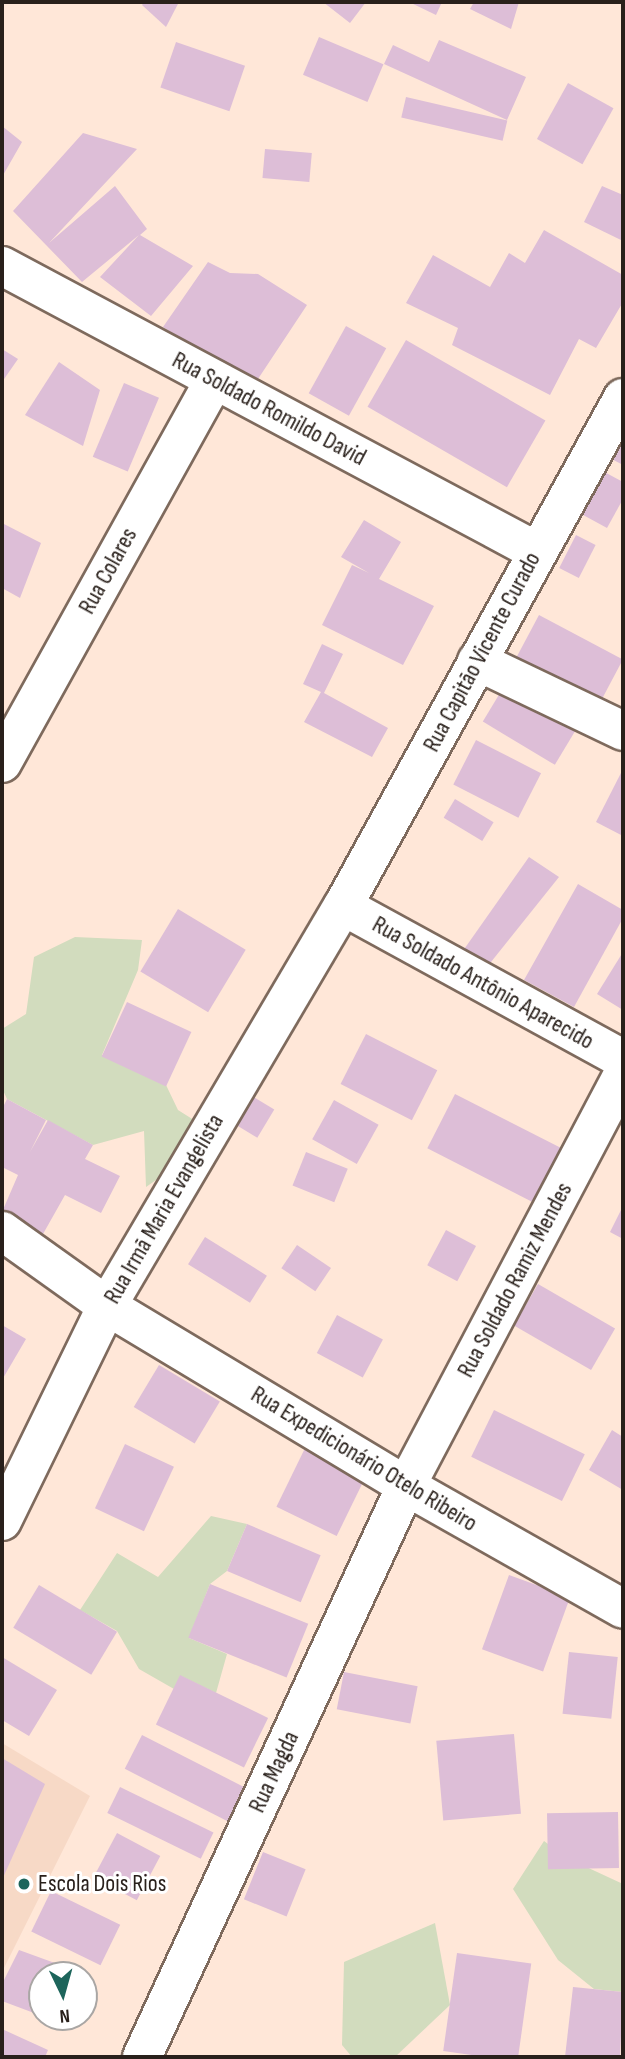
<!DOCTYPE html>
<html>
<head>
<meta charset="utf-8">
<style>
  body { margin:0 }
  #map { position:relative; width:625px; height:2059px; overflow:hidden; background:#ffe7d8; font-family:"Sofia Sans Condensed",sans-serif }
  div>[style] { position:absolute }
  .built>* { inset:0; background:#f7d9c6 }
  .green>* { inset:0; background:#d2dcbe }
  .building>* { inset:0; background:#ddbed7; transform-origin:0 0 }
  .roads { filter:drop-shadow(2px 0 #7e6a5d) drop-shadow(-2px 0 #7e6a5d) drop-shadow(0 2px #7e6a5d) drop-shadow(0 -2px #7e6a5d) }
  .minor>* { height:38px; margin:-19px; padding:0 19px; transform-origin:19px; border-radius:19px; background:#fff }
  .dots>* { width:19px; height:19px; translate:-50% -50%; box-sizing:border-box; border:4px solid #fff; border-radius:50% }
  span { translate:-50% -50%; white-space:nowrap; text-align:center; line-height:1.15; -webkit-text-stroke:6px #fff; paint-order:stroke }
  .street-label { font-size:24px; color:#29201b }
  .poi-label { font-size:24px; color:#29201b }
  .left { translate:0 -50%; text-align:left }
  .frame { position:absolute; inset:0; border:4px solid #29201b; pointer-events:none }
  .north { position:absolute; left:28px; top:1961px; width:70px; height:70px; box-sizing:border-box; background:#fff; border:2px solid #a9a6a4; border-radius:50%; rotate:175deg; font-size:19px; font-weight:700; line-height:28px; text-align:center; color:#29201b }
  .north::after { content:''; display:block; margin:auto; width:24px; height:32px; background:#1d655b; clip-path:polygon(50% 0,100% 100%,50% 72%,0 100%) }
</style>
</head>
<body>
<div id="map">
  <div class="built">
    <div style="clip-path:polygon(2px 1743px,90px 1796px,2px 1972px)"></div>
  </div>
  <div class="green">
    <div style="clip-path:polygon(75px 937px,142px 940px,138px 970px,102px 1055px,166px 1085px,178px 1110px,197px 1122px,172px 1169px,146px 1187px,144px 1131px,93px 1145px,7px 1099px,2px 1088px,2px 1029px,26px 1014px,34px 957px)"></div>
    <div style="clip-path:polygon(211px 1516px,247px 1524px,227px 1571px,210px 1584px,189px 1638px,227px 1654px,216px 1693px,181px 1676px,174px 1689px,139px 1669px,117px 1631px,80px 1610px,117px 1553px,158px 1577px)"></div>
    <div style="clip-path:polygon(544px 1841px,567px 1858px,623px 1884px,623px 1992px,594px 1989px,558px 1960px,513px 1889px)"></div>
    <div style="clip-path:polygon(435px 1923px,450px 2005px,395px 2057px,352px 2057px,342px 2045px,344px 1962px)"></div>
  </div>
  <div class="building">
    <div style="clip-path:polygon(144px 2px,179px 2px,166px 27px,142px 5px)"></div>
    <div style="clip-path:polygon(323px 2px,366px 2px,350px 23px)"></div>
    <div style="clip-path:polygon(409px 2px,442px 2px,436px 15px)"></div>
    <div style="clip-path:polygon(474px 2px,519px 2px,511px 29px,470px 9px)"></div>
    <div style="left:319px;top:37px;width:70px;height:41px;rotate:23deg"></div>
    <div style="clip-path:polygon(439px 40px,526px 77px,507px 120px,384px 64px,393px 45px,429px 62px)"></div>
    <div style="left:176px;top:42px;width:73px;height:48px;rotate:19deg"></div>
    <div style="left:568px;top:83px;width:52px;height:64px;rotate:29deg"></div>
    <div style="left:406px;top:97px;width:104px;height:21px;rotate:13deg"></div>
    <div style="clip-path:polygon(2px 126px,22px 142px,2px 177px)"></div>
    <div style="clip-path:polygon(83px 133px,137px 149px,49px 243px,115px 186px,147px 229px,140px 235px,193px 266px,151px 316px,100px 277px,139px 235px,82px 282px,13px 211px)"></div>
    <div style="left:265px;top:149px;width:47px;height:29px;rotate:5deg"></div>
    <div style="clip-path:polygon(602px 186px,623px 195px,623px 241px,584px 222px)"></div>
    <div style="clip-path:polygon(544px 230px,623px 275px,623px 302px,596px 348px,579px 339px,550px 395px,452px 345px,458px 328px,406px 303px,433px 255px,490px 287px,509px 253px,525px 263px)"></div>
    <div style="clip-path:polygon(208px 262px,230px 273px,258px 274px,307px 305px,254px 385px,163px 327px)"></div>
    <div style="left:346px;top:326px;width:46px;height:77px;rotate:29deg"></div>
    <div style="left:406px;top:340px;width:161px;height:77px;rotate:30deg"></div>
    <div style="clip-path:polygon(2px 349px,18px 359px,2px 382px)"></div>
    <div style="clip-path:polygon(59px 362px,100px 390px,83px 446px,25px 415px)"></div>
    <div style="left:124px;top:383px;width:38px;height:80px;rotate:23deg"></div>
    <div style="clip-path:polygon(623px 426px,623px 465px,606px 456px)"></div>
    <div style="clip-path:polygon(597px 468px,623px 482px,623px 499px,607px 528px,574px 510px)"></div>
    <div style="clip-path:polygon(364px 520px,401px 542px,379px 579px,434px 606px,403px 665px,322px 625px,352px 565px,369px 573px,341px 557px)"></div>
    <div style="clip-path:polygon(2px 523px,41px 543px,20px 598px,2px 588px)"></div>
    <div style="left:576px;top:535px;width:22px;height:37px;rotate:27deg"></div>
    <div style="left:539px;top:615px;width:95px;height:55px;rotate:28deg"></div>
    <div style="clip-path:polygon(322px 644px,343px 654px,324px 693px,388px 728px,372px 757px,304px 722px,321px 692px,303px 684px)"></div>
    <div style="left:506px;top:683px;width:84px;height:45px;rotate:31deg"></div>
    <div style="left:476px;top:740px;width:73px;height:50px;rotate:27deg"></div>
    <div style="clip-path:polygon(623px 769px,623px 836px,596px 822px)"></div>
    <div style="left:455px;top:799px;width:45px;height:22px;rotate:31deg"></div>
    <div style="clip-path:polygon(529px 857px,559px 877px,487px 967px,460px 955px)"></div>
    <div style="clip-path:polygon(578px 884px,623px 910px,623px 918px,574px 1007px,524px 980px)"></div>
    <div style="left:178px;top:909px;width:79px;height:73px;rotate:31deg"></div>
    <div style="clip-path:polygon(623px 952px,623px 1010px,597px 994px)"></div>
    <div style="left:127px;top:1002px;width:71px;height:60px;rotate:25deg"></div>
    <div style="left:366px;top:1034px;width:80px;height:56px;rotate:27deg"></div>
    <div style="left:455px;top:1094px;width:129px;height:61px;rotate:27deg"></div>
    <div style="left:252px;top:1096px;width:26px;height:33px;rotate:31deg"></div>
    <div style="clip-path:polygon(7px 1099px,46px 1120px,30px 1152px,48px 1120px,93px 1145px,85px 1159px,120px 1176px,101px 1213px,65px 1195px,43px 1234px,2px 1212px,18px 1175px,2px 1167px,2px 1109px)"></div>
    <div style="left:334px;top:1100px;width:51px;height:45px;rotate:29deg"></div>
    <div style="left:306px;top:1152px;width:45px;height:36px;rotate:22deg"></div>
    <div style="clip-path:polygon(623px 1206px,623px 1239px,610px 1232px)"></div>
    <div style="left:446px;top:1230px;width:34px;height:40px;rotate:28deg"></div>
    <div style="left:205px;top:1237px;width:73px;height:32px;rotate:32deg"></div>
    <div style="left:297px;top:1245px;width:41px;height:28px;rotate:34deg"></div>
    <div style="left:538px;top:1284px;width:89px;height:48px;rotate:30deg"></div>
    <div style="left:337px;top:1315px;width:52px;height:43px;rotate:28deg"></div>
    <div style="clip-path:polygon(2px 1325px,26px 1339px,2px 1380px)"></div>
    <div style="left:159px;top:1365px;width:71px;height:49px;rotate:31deg"></div>
    <div style="left:494px;top:1410px;width:101px;height:52px;rotate:26deg"></div>
    <div style="clip-path:polygon(612px 1430px,623px 1437px,623px 1490px,589px 1470px)"></div>
    <div style="left:308px;top:1442px;width:67px;height:72px;rotate:26deg"></div>
    <div style="left:125px;top:1444px;width:54px;height:71px;rotate:25deg"></div>
    <div style="left:247px;top:1524px;width:80px;height:51px;rotate:23deg"></div>
    <div style="left:509px;top:1575px;width:65px;height:79px;rotate:20deg"></div>
    <div style="left:210px;top:1584px;width:106px;height:58px;rotate:22deg"></div>
    <div style="left:39px;top:1585px;width:91px;height:50px;rotate:31deg"></div>
    <div style="left:569px;top:1652px;width:49px;height:62px;rotate:6deg"></div>
    <div style="clip-path:polygon(2px 1657px,57px 1690px,29px 1736px,2px 1720px)"></div>
    <div style="left:344px;top:1672px;width:75px;height:38px;rotate:11deg"></div>
    <div style="left:180px;top:1675px;width:98px;height:55px;rotate:26deg"></div>
    <div style="left:514px;top:1734px;width:80px;height:78px;rotate:85deg"></div>
    <div style="left:142px;top:1735px;width:116px;height:38px;rotate:27deg"></div>
    <div style="clip-path:polygon(2px 1758px,45px 1784px,2px 1880px)"></div>
    <div style="left:120px;top:1787px;width:104px;height:29px;rotate:26deg"></div>
    <div style="left:618px;top:1812px;width:56px;height:71px;rotate:89deg"></div>
    <div style="left:117px;top:1833px;width:49px;height:50px;rotate:28deg"></div>
    <div style="left:263px;top:1852px;width:46px;height:51px;rotate:22deg"></div>
    <div style="left:51px;top:1891px;width:77px;height:45px;rotate:26deg"></div>
    <div style="clip-path:polygon(19px 1950px,74px 1970px,72px 1975px,42px 1975px,42px 2016px,2px 2001px,2px 1984px)"></div>
    <div style="left:457px;top:1953px;width:75px;height:99px;rotate:8deg"></div>
    <div style="clip-path:polygon(573px 1987px,623px 1992px,620px 2057px,565px 2057px)"></div>
    <div style="clip-path:polygon(2px 2029px,48px 2050px,45px 2057px,2px 2057px)"></div>
  </div>
  <div class="roads">
    <div class="minor">
      <div style="left:2px;top:266px;width:605px;rotate:28.09deg"></div>
      <div style="left:477px;top:661px;width:162px;rotate:25.6deg"></div>
      <div style="left:2px;top:763px;width:438px;rotate:-61deg"></div>
      <div style="left:343px;top:906px;width:319px;rotate:28.7deg"></div>
      <div style="left:2px;top:1231px;width:129px;rotate:35.5deg"></div>
      <div style="left:107px;top:1306px;width:349px;rotate:31deg"></div>
      <div style="left:406px;top:1486px;width:249px;rotate:29.5deg"></div>
      <div style="left:2px;top:1521px;width:239px;rotate:-64deg"></div>
      <div style="left:107px;top:1306px;width:464px;rotate:-59.5deg"></div>
      <div style="left:343px;top:906px;width:580px;rotate:-61.14deg"></div>
      <div style="left:142px;top:2057px;width:629px;rotate:-65.19deg"></div>
      <div style="left:406px;top:1486px;width:466px;rotate:-62.2deg"></div>
    </div>
  </div>
  <div class="dots">
    <div style="left:24px;top:1884px;background:#1d655b"></div>
  </div>
  <div class="street-label">
    <span style="left:269px;top:409px;rotate:28deg">Rua Soldado Romildo David</span>
    <span style="left:108px;top:571px;rotate:-61deg">Rua Colares</span>
    <span style="left:482px;top:652px;rotate:-62deg">Rua Capitão Vicente Curado</span>
    <span style="left:483px;top:983px;rotate:29deg">Rua Soldado Antônio Aparecido</span>
    <span style="left:164px;top:1209px;rotate:-60deg">Rua Irmã Maria Evangelista</span>
    <span style="left:515px;top:1280px;rotate:-62deg">Rua Soldado Ramiz Mendes</span>
    <span style="left:364px;top:1459px;rotate:31deg">Rua Expedicionário Otelo Ribeiro</span>
    <span style="left:274px;top:1772px;rotate:-65deg">Rua Magda</span>
  </div>
  <div class="poi-label">
    <span class="left" style="left:38px;top:1884px">Escola Dois Rios</span>
  </div>
  <div class="frame"></div>
  <div class="north">N</div>
</div>
</body>
</html>
